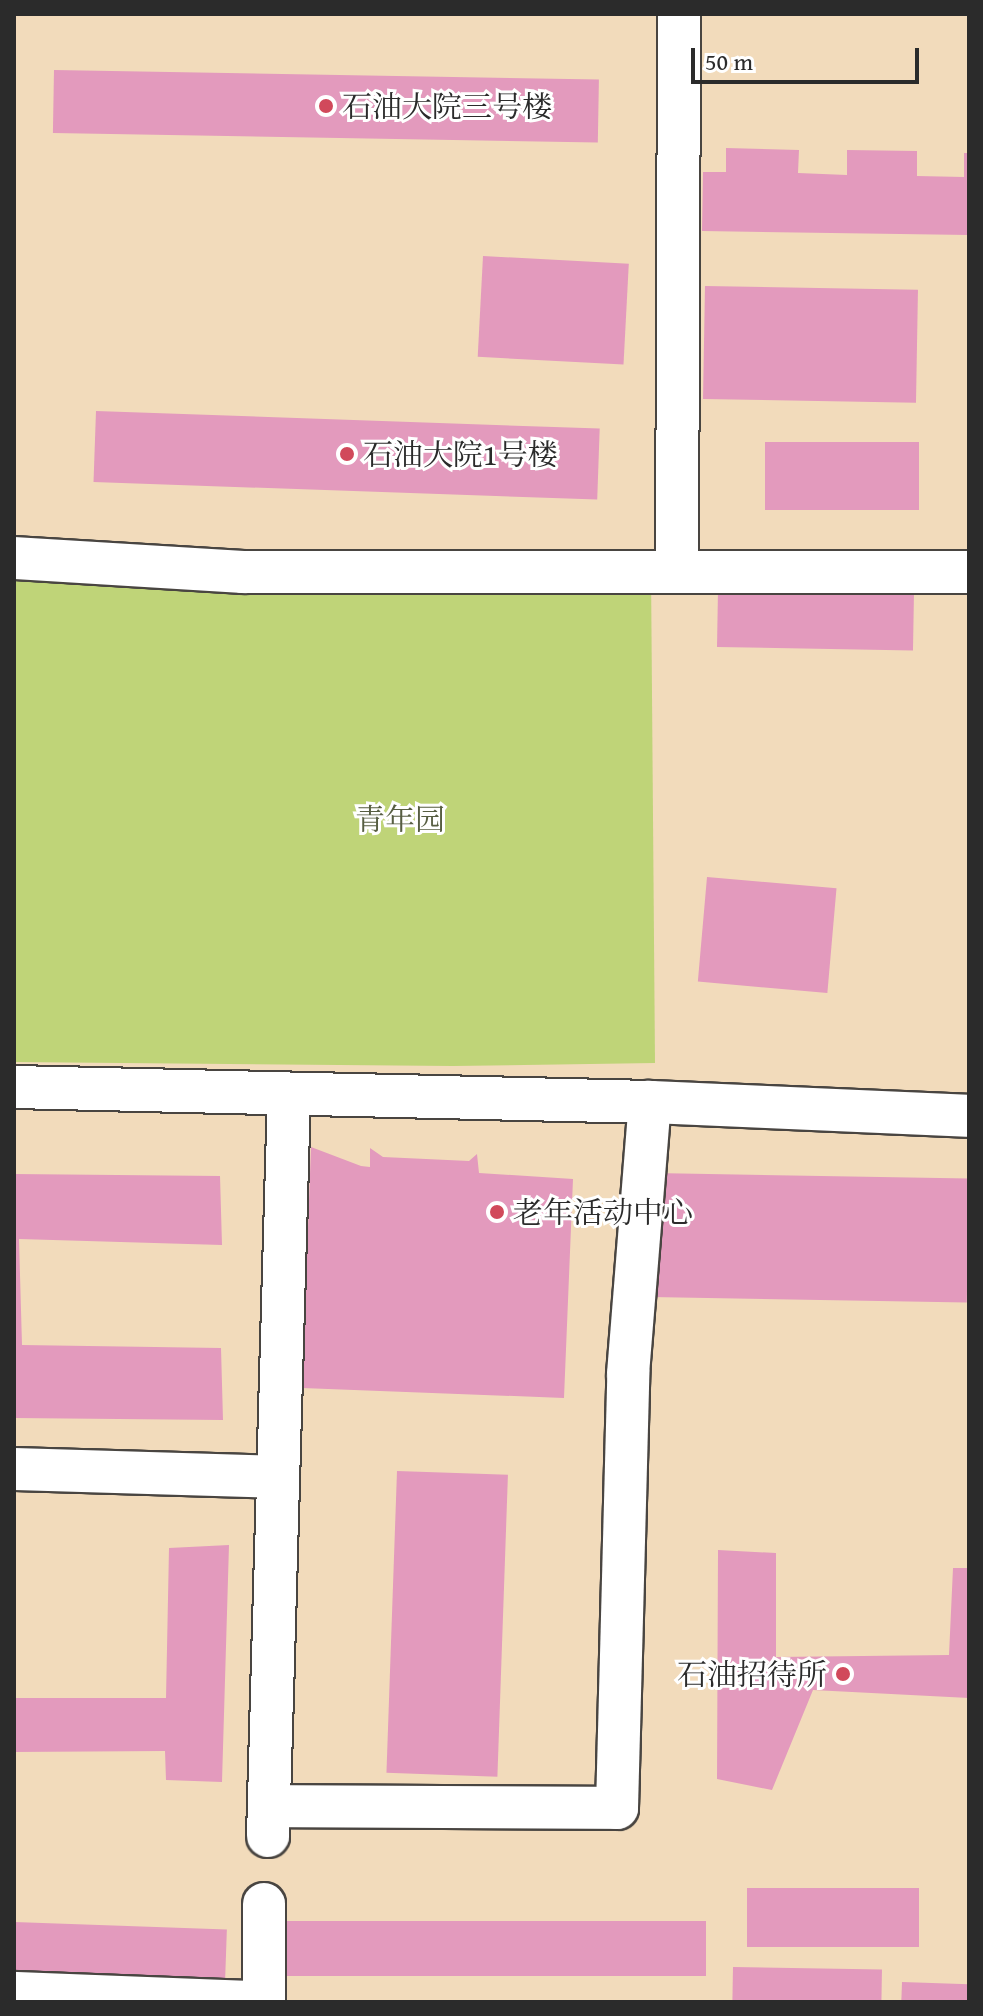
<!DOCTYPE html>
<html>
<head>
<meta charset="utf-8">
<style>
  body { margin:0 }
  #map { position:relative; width:983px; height:2016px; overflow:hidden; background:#f2dbbb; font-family:"Gentium Book Plus","Noto Serif SC",serif }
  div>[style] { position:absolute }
  .green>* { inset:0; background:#bfd478 }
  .building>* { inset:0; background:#e39abd; transform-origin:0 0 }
  .roads { filter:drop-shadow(2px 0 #494541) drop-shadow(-2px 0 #494541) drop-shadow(0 2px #494541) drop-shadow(0 -2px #494541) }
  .minor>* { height:42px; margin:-21px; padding:0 21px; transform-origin:21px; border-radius:21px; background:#fff }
  .dots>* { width:22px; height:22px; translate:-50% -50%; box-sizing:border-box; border:4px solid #fff; border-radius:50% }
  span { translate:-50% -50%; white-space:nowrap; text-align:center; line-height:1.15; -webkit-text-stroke:6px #fff; paint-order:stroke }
  .poi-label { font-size:30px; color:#2b2b2b }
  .left { translate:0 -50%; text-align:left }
  .right { translate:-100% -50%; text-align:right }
  .park-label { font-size:30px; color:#575e42 }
  .frame { position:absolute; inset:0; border:16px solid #2b2b2b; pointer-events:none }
  .scale { position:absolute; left:691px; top:48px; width:228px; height:36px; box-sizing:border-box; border:4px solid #2b2b2b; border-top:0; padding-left:10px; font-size:24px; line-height:28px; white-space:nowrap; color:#2b2b2b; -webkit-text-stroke:6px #fff; paint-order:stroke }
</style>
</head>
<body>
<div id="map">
  <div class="green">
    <div style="clip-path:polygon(14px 565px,651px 571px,655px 1063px,453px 1066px,14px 1062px)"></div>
  </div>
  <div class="building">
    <div style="left:54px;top:70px;width:545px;height:63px;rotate:1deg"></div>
    <div style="clip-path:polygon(726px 148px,799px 150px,798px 173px,847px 175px,847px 150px,917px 151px,917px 176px,964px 177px,964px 153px,969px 153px,969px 235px,702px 231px,703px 172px,726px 172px)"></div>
    <div style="left:483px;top:256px;width:146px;height:101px;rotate:3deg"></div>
    <div style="left:705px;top:286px;width:213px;height:113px;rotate:1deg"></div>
    <div style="left:96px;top:411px;width:504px;height:71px;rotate:2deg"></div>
    <div style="left:765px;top:442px;width:154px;height:68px"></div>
    <div style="left:718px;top:590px;width:196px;height:57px;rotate:1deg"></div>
    <div style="left:707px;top:877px;width:130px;height:105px;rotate:5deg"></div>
    <div style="clip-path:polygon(311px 1147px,361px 1166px,370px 1167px,370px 1148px,383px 1157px,469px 1161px,477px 1154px,479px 1173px,573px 1179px,564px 1398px,302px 1388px)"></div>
    <div style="left:653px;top:1173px;width:316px;height:124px;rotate:1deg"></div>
    <div style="clip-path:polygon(14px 1174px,220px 1176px,222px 1245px,19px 1239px,22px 1345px,221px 1348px,223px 1420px,14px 1418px)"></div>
    <div style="left:397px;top:1471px;width:111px;height:302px;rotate:2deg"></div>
    <div style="clip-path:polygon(229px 1545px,222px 1782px,166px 1780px,165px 1751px,14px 1752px,14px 1698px,166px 1698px,169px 1548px)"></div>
    <div style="clip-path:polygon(718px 1550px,776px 1553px,776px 1657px,949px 1655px,953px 1568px,969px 1568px,969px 1698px,813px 1690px,772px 1790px,717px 1779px)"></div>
    <div style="left:919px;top:1888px;width:59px;height:172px;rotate:90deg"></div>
    <div style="left:706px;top:1921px;width:55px;height:424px;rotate:90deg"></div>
    <div style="left:14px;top:1922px;width:213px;height:51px;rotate:2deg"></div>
    <div style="left:733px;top:1967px;width:149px;height:35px;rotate:1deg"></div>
    <div style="left:902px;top:1982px;width:67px;height:20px;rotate:2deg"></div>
  </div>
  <div class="roads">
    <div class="minor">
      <div style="left:14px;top:558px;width:229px;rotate:3.5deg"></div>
      <div style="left:243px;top:572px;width:726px"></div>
      <div style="left:677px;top:571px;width:557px;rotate:-89.79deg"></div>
      <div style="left:14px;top:1087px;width:636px;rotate:1.35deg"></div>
      <div style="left:650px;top:1102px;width:319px;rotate:2.5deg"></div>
      <div style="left:14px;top:1469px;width:264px;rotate:1.7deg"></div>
      <div style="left:269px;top:1806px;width:348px;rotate:0.3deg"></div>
      <div style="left:617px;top:1808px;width:434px;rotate:-88.5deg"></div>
      <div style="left:628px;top:1374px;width:273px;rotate:-85.4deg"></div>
      <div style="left:268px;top:1836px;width:742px;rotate:-88.38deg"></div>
      <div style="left:14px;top:1993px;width:235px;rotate:2.2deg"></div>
      <div style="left:264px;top:2002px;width:98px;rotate:-90deg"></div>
    </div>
  </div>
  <div class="dots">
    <div style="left:326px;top:106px;background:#d1495b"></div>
    <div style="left:347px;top:454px;background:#d1495b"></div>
    <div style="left:497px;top:1212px;background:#d1495b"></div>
    <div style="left:843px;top:1674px;background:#d1495b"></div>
  </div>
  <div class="poi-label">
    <span class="left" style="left:342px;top:106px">石油大院三号楼</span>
    <span class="left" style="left:363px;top:454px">石油大院1号楼</span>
    <span class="left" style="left:513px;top:1212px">老年活动中心</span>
    <span class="right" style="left:827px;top:1674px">石油招待所</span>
  </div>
  <div class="park-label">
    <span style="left:400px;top:819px">青年园</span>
  </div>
  <div class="frame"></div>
  <div class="scale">50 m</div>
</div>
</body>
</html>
